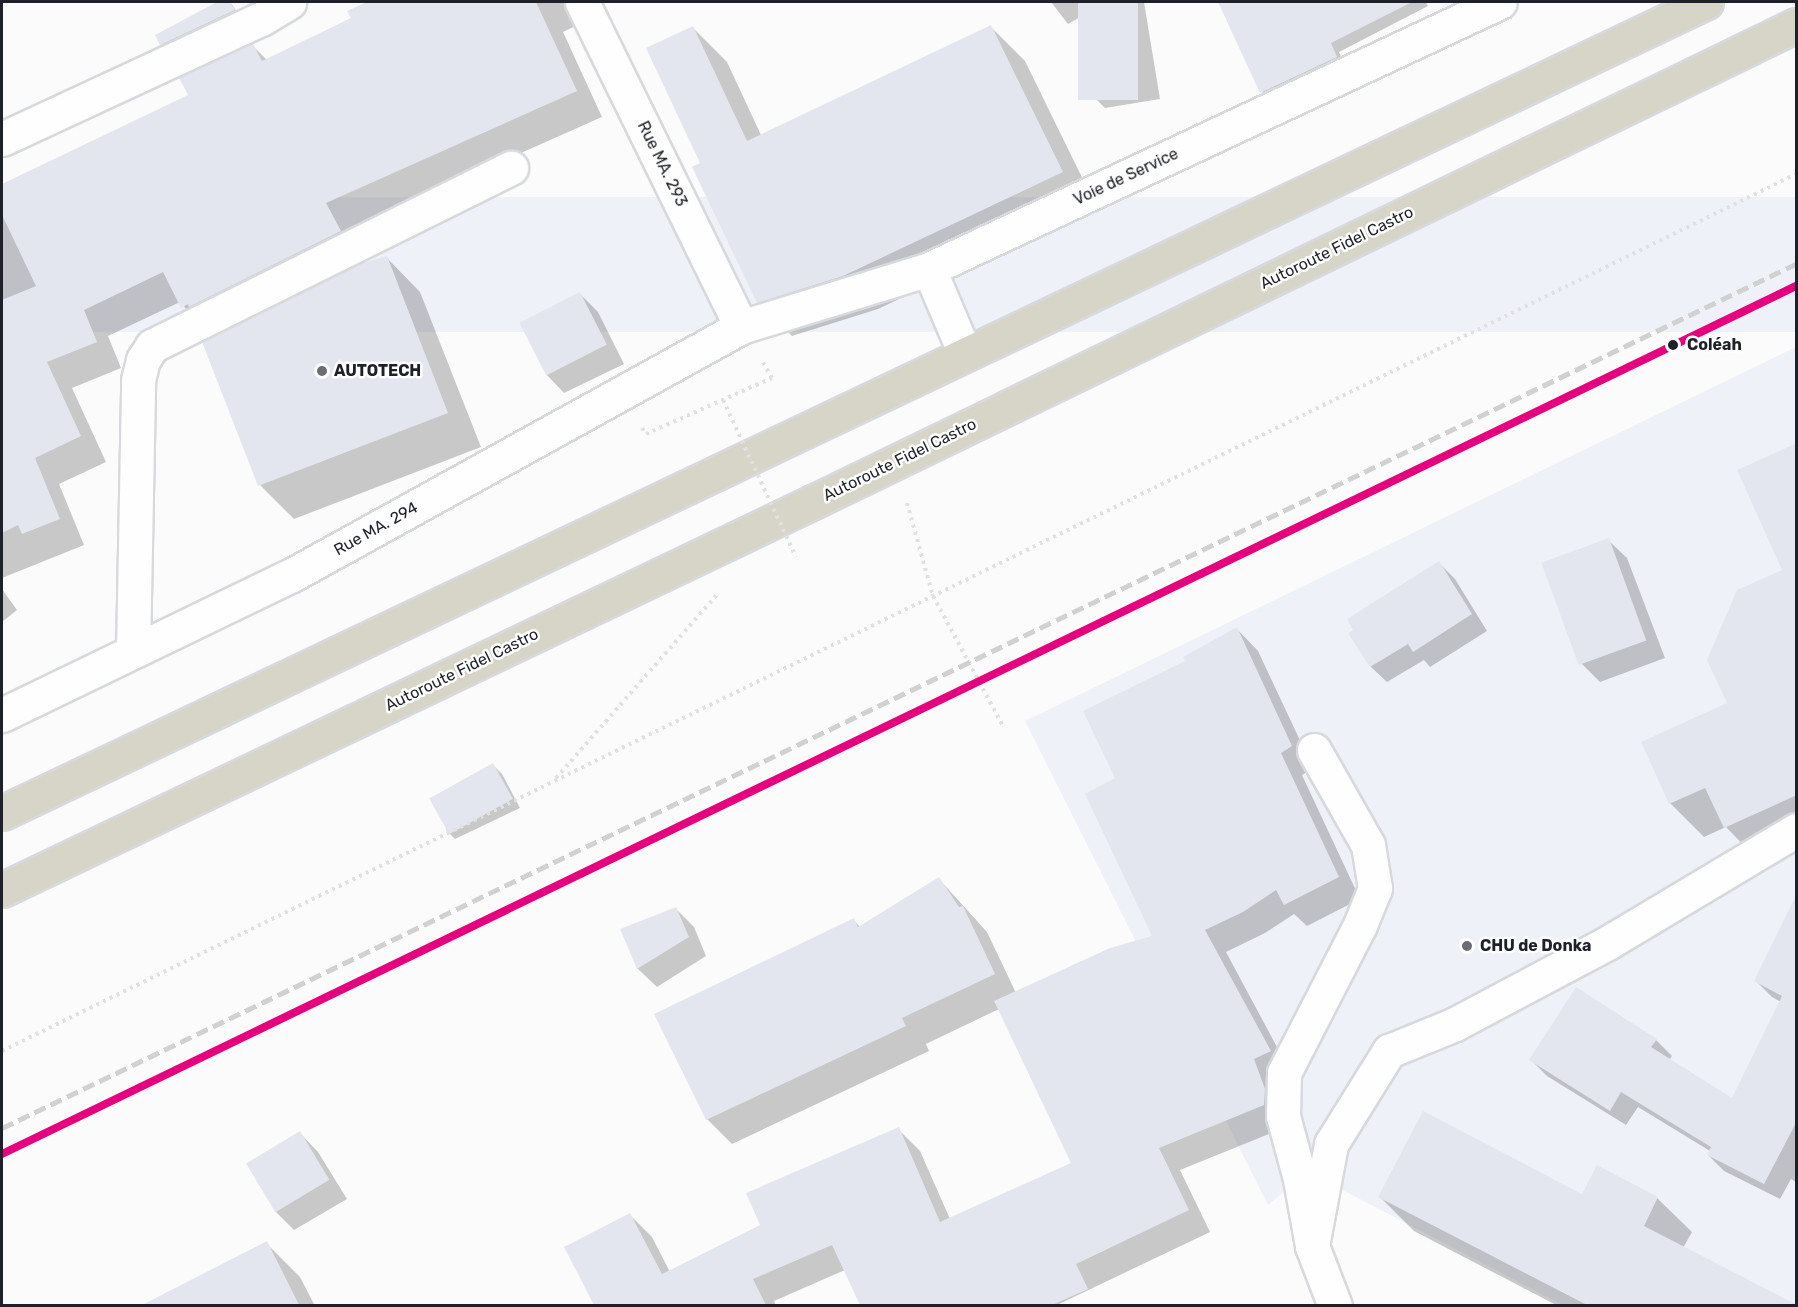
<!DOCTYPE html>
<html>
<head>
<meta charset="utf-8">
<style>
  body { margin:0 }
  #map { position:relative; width:1798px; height:1307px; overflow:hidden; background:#fbfbfb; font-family:Rubik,sans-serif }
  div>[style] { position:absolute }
  .built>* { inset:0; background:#eff1f8; transform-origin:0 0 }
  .shadow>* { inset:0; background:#0003 }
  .building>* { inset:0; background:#e4e6ef; transform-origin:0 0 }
  .path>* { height:4px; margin-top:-2px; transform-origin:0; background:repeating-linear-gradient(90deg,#e1e1e1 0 3px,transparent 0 7.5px) }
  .roads { filter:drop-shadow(2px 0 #d7d9dd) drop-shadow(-2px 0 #d7d9dd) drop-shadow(0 2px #d7d9dd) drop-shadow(0 -2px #d7d9dd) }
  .minor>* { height:33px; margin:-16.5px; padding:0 16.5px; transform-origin:16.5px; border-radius:16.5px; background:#fefefe }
  .highway>* { height:33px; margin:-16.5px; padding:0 16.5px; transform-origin:16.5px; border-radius:16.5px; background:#d7d5c8 }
  .rail>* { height:4.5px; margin-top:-2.25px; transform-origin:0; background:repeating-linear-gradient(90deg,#d1d1d2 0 12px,transparent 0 18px) }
  .path-bridge>* { height:4px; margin-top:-2px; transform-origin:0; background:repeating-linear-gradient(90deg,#e1e1e1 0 3px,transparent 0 7.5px) }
  .rail-1>* { height:8px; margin:-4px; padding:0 4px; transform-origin:4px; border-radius:4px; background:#e5007d }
  .dots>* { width:16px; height:16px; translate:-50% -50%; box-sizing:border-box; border:3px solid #fff; border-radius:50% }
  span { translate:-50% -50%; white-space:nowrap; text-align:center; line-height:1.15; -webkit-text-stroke:5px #fff; paint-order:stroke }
  .street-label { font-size:16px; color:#1f212a }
  .stop-label { font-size:16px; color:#1f212a; font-weight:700 }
  .left { translate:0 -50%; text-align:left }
  .poi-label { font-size:16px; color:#1f212a; font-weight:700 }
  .frame { position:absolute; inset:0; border:3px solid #1f212a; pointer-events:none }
</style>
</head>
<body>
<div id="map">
  <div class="built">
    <div style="left:1796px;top:197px;width:135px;height:1993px;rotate:90deg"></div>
    <div style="clip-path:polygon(1796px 347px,1796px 1305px,1563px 1305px,1308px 1172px,1268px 1205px,1025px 721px)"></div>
  </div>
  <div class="shadow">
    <div style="clip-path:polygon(220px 2px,230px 2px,243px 20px,171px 53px,162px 44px,157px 36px)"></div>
    <div style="clip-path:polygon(370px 2px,579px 2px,588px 20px,563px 32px,602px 117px,350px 229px,208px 333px,180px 302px,108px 336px,121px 368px,72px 388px,106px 462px,59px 484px,84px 545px,2px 578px,2px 186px,190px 96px,252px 45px,267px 60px,353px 19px,349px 12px)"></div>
    <div style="clip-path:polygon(1051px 2px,1144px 2px,1160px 99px,1105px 108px,1096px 99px,1082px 16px,1068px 24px)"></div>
    <div style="clip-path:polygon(1219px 2px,1426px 2px,1428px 6px,1339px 52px,1345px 66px,1271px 101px,1262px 92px)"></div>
    <div style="clip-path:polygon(991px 27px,1025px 61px,1096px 206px,878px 309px,792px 336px,758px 302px,702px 164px,693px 28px,727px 62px,761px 135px)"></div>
    <div style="clip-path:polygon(386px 257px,420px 292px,481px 447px,294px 519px,260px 485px)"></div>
    <div style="clip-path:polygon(580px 294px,598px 312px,624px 364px,564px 393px,546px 374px)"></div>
    <div style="clip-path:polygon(1796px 445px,1796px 844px,1759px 861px,1726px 827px,1704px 837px,1670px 803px,1729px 704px,1784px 570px)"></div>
    <div style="clip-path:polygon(1608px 540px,1627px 558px,1665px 658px,1600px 682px,1582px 664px,1544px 564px)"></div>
    <div style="clip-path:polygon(1439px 563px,1455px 579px,1487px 631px,1430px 667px,1424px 660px,1387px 682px,1371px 667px,1350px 633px)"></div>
    <div style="clip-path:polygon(2px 589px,17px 610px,2px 622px)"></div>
    <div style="clip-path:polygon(1237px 629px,1258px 651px,1313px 768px,1302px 775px,1360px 899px,1307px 926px,1294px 914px,1265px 933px,1226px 952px,1291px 1073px,1286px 1127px,1180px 1170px,1210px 1232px,1055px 1306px,861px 1306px,845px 1270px,774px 1301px,776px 1306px,595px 1306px,566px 1248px,630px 1215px,652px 1237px,670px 1272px,762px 1226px,898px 1129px,920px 1151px,950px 1219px,1073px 1164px,999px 1009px,926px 1044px,929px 1051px,732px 1144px,707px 1119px,854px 920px,860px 927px,939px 879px,987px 932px,1016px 993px,1154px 937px,1117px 779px,1187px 662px)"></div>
    <div style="clip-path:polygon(493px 765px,502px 774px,520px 808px,455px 839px,446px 830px)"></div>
    <div style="clip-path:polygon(676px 909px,694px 927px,706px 956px,657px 987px,638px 969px,622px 930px)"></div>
    <div style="clip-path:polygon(1796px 934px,1796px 1182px,1791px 1179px,1780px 1199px,1724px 1171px,1708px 1155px,1710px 1151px,1638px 1107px,1626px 1125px,1547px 1076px,1531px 1060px,1656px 1040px,1672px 1056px,1669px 1060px,1732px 1100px,1781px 1002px,1772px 997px,1756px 981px)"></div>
    <div style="clip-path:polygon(300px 1133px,318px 1152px,347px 1199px,294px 1230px,276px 1212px)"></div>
    <div style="clip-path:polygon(1598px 1167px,1657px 1198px,1692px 1232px,1683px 1248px,1795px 1306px,1558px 1306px,1414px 1231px,1380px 1197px,1583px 1196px)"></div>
    <div style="clip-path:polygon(266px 1243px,300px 1277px,315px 1306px,145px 1306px)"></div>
  </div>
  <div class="building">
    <div style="clip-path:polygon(217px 2px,230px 2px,235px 10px,160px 45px,155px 35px)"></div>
    <div style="clip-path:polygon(367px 2px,536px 2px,577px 91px,326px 203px,341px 231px,189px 307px,188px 304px,181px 308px,163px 272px,84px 310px,97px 342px,47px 362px,81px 436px,35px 458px,60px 519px,22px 534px,18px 525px,2px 533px,2px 300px,36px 286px,2px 215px,2px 184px,188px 95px,179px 78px,253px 44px,262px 61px,351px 18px,347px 11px)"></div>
    <div style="left:1078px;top:2px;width:60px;height:98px"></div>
    <div style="clip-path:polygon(1218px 2px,1412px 2px,1331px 43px,1337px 57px,1260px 93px)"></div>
    <div style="clip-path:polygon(991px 25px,1063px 172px,843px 276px,757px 303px,692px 167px,700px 163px,646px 48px,693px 26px,747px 141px)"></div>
    <div style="clip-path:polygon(387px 256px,448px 413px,258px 486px,202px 342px,360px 264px)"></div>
    <div style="left:580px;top:292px;width:59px;height:68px;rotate:63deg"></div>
    <div style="clip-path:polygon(1797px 443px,1797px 795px,1724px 828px,1705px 788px,1669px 804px,1641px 742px,1727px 703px,1707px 660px,1737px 590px,1782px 570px,1737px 470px)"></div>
    <div style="left:1609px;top:538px;width:109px;height:72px;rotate:70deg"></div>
    <div style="clip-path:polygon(1439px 561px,1472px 614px,1413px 652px,1408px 644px,1370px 667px,1348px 633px,1353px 630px,1347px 619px)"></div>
    <div style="clip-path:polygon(1237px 627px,1292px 746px,1281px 753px,1339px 877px,1284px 905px,1276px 890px,1243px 912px,1205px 930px,1271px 1051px,1254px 1059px,1265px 1089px,1264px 1105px,1159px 1148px,1189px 1210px,1076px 1264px,1088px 1289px,1052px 1305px,860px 1305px,832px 1245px,753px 1279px,766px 1305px,594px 1305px,564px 1247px,630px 1213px,662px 1274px,760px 1225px,746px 1193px,899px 1127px,940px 1222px,1071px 1163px,994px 1001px,1110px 948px,1152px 936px,1085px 794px,1115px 778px,1083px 711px,1185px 661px,1183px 657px)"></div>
    <div style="left:493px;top:763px;width:41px;height:73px;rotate:61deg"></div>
    <div style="clip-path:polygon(939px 877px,959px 907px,963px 906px,995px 974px,902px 1018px,906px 1026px,706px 1120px,654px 1014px,854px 918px,858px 927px)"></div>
    <div style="clip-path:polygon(1797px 893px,1797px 1121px,1764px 1184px,1707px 1155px,1711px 1147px,1621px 1092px,1610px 1111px,1529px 1060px,1576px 987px,1657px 1039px,1651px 1047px,1732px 1098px,1782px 996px,1754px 981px)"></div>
    <div style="clip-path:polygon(676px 907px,689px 937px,637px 969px,620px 929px)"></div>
    <div style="clip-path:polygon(1423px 1111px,1582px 1194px,1597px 1165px,1658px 1197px,1644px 1226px,1797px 1305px,1587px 1305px,1378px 1197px)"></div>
    <div style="left:300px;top:1131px;width:57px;height:63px;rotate:59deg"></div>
    <div style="clip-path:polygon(267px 1241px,299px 1305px,142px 1305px)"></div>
  </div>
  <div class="path">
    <div style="left:642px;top:428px;width:7px;rotate:56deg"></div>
    <div style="left:646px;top:434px;width:138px;rotate:-24deg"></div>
    <div style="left:772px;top:378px;width:20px;rotate:-120deg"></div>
    <div style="left:907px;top:503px;width:97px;rotate:74.4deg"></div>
    <div style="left:933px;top:596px;width:148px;rotate:61.7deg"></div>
    <div style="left:556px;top:778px;width:244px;rotate:-48.7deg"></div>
    <div style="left:2px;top:1051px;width:1997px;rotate:-26.05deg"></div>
  </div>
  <div class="roads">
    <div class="minor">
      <div style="left:582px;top:2px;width:362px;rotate:63.9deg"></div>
      <div style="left:2px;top:139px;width:285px;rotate:-24.9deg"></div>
      <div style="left:261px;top:19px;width:33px;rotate:-31deg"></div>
      <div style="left:929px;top:269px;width:92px;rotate:67deg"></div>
      <div style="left:133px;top:651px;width:271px;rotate:-88.9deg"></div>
      <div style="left:138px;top:380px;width:21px;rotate:-76deg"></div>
      <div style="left:143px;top:360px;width:17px;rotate:-57deg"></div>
      <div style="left:152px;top:346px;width:401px;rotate:-26.4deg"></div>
      <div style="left:2px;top:715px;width:322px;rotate:-25.8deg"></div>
      <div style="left:292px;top:575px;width:513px;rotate:-28.91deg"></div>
      <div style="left:741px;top:327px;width:197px;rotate:-17.1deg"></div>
      <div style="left:929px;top:269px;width:630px;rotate:-25.06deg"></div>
      <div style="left:1314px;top:750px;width:109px;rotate:60.4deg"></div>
      <div style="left:1368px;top:845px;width:44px;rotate:80.8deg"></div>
      <div style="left:1375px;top:888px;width:40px;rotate:112deg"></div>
      <div style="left:1360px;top:925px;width:166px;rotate:117.2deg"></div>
      <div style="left:1284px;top:1073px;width:43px;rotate:91.3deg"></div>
      <div style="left:1283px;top:1116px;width:65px;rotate:74.9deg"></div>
      <div style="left:1300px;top:1179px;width:68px;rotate:79.8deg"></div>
      <div style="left:1312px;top:1246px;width:64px;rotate:69deg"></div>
      <div style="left:1312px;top:1246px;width:104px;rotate:-79.4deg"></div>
      <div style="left:1331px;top:1144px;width:110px;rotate:-58.1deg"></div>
      <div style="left:1389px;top:1051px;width:71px;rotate:-22.2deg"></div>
      <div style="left:1455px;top:1024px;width:174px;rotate:-28deg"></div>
      <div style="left:1609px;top:942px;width:218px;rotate:-30.9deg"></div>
    </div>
    <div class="highway">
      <div style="left:2px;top:813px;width:1887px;rotate:-25.45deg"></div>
      <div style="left:2px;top:890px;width:899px;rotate:-25.57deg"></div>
      <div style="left:813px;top:502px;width:1093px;rotate:-25.88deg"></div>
    </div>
  </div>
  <div class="rail">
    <div style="left:2px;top:1128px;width:1991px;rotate:-25.72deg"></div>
  </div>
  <div class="path-bridge">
    <div style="left:723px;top:400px;width:173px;rotate:65.1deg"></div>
  </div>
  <div class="rail-1">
    <div style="left:2px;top:1154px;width:1993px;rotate:-25.82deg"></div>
  </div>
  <div class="dots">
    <div style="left:1673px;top:345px;background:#1f212a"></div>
    <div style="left:322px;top:371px;background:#6c6d73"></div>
    <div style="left:1467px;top:946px;background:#6c6d73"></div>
  </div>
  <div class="street-label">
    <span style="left:662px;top:164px;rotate:64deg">Rue MA. 293</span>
    <span style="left:1126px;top:177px;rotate:-25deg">Voie de Service</span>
    <span style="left:1337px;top:248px;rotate:-26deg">Autoroute Fidel Castro</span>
    <span style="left:900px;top:460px;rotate:-26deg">Autoroute Fidel Castro</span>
    <span style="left:376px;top:529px;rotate:-29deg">Rue MA. 294</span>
    <span style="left:462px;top:670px;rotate:-26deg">Autoroute Fidel Castro</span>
  </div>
  <div class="stop-label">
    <span class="left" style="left:1687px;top:345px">Coléah</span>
  </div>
  <div class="poi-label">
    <span class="left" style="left:334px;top:371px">AUTOTECH</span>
    <span class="left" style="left:1480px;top:946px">CHU de Donka</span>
  </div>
  <div class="frame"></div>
</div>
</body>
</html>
